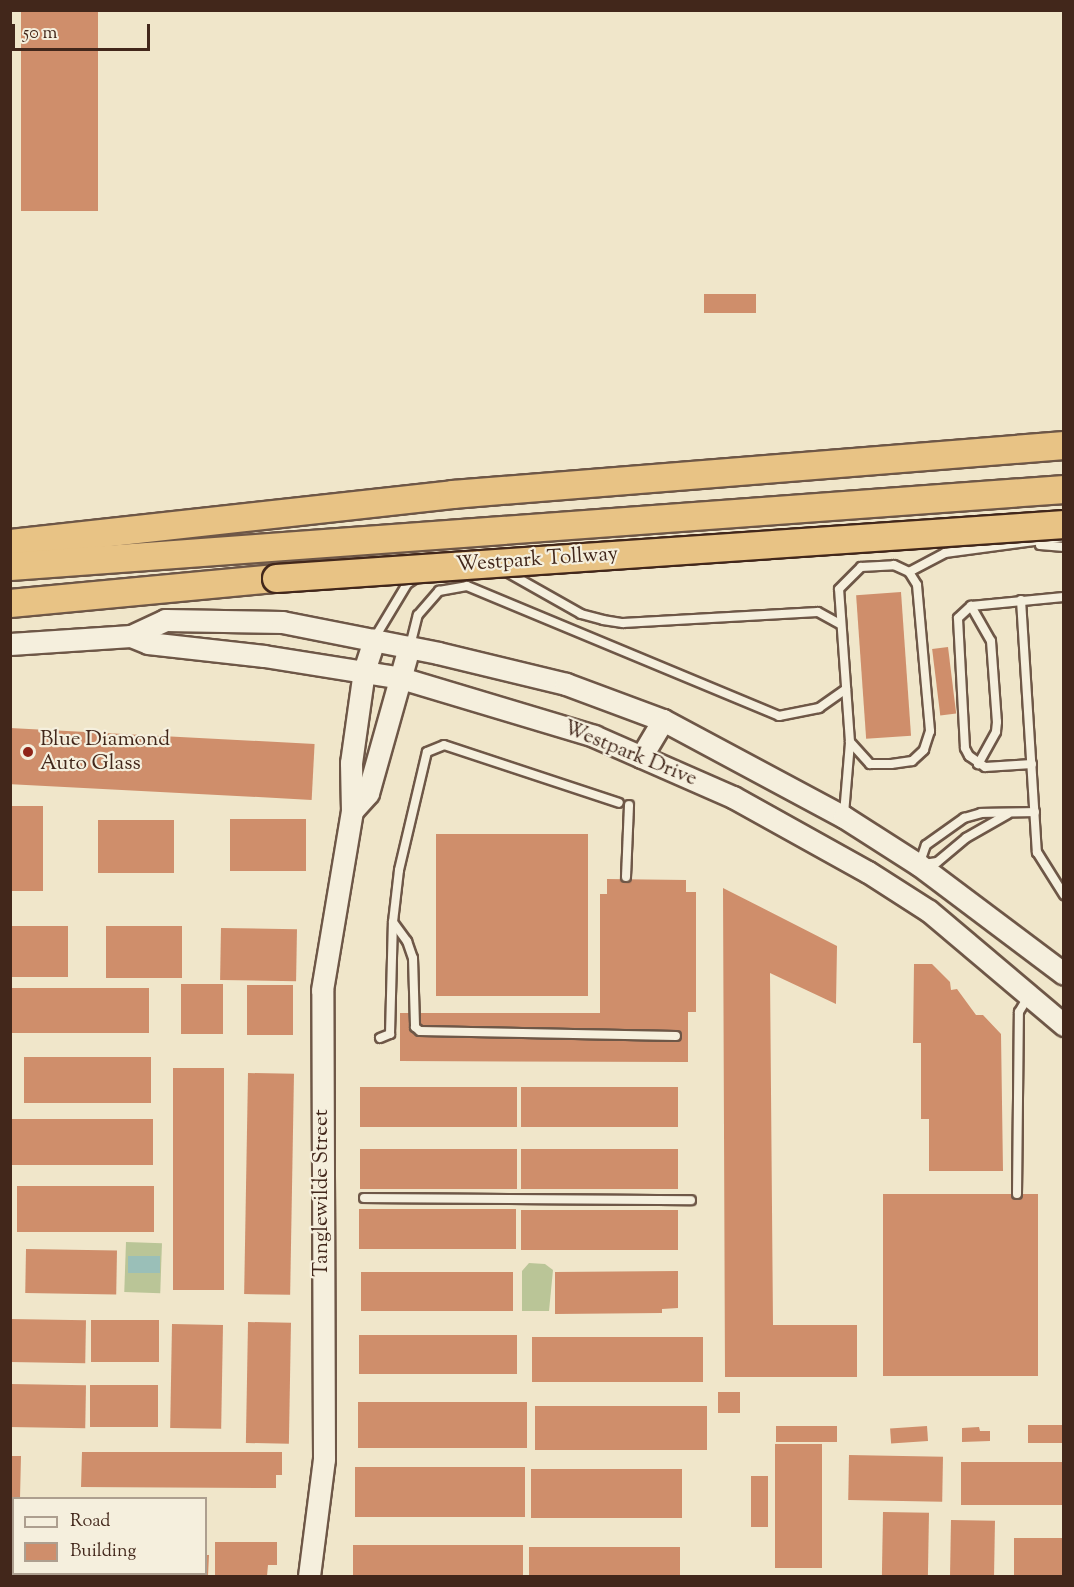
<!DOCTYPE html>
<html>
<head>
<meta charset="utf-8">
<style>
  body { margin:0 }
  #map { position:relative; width:1074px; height:1587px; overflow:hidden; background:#f0e6ca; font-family:"Sorts Mill Goudy",serif }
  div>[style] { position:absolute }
  .green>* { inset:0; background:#bac597; transform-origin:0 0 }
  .water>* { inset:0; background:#9abfb8; transform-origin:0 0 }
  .building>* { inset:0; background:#cf8e6b; transform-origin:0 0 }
  .roads { filter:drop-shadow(2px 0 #6e5747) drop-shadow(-2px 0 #6e5747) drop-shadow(0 2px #6e5747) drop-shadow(0 -2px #6e5747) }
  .lane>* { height:8px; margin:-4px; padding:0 4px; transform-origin:4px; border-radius:4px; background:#f5efdd }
  .secondary>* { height:21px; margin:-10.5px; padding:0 10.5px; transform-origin:10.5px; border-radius:10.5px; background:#f5efdd }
  .highway>* { height:27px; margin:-13.5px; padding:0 13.5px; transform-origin:13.5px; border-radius:13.5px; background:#e8c385 }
  .bridges { filter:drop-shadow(2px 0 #42271b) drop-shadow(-2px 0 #42271b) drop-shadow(0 2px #42271b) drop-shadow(0 -2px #42271b) }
  .highway-bridge>* { height:27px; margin:-13.5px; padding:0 13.5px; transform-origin:13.5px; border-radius:13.5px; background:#e8c385 }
  .dots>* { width:16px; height:16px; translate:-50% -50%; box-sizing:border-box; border:3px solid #f5efdd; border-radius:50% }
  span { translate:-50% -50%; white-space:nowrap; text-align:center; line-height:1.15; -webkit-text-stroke:4.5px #f5efdd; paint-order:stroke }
  .street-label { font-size:21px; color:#42271b }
  .poi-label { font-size:21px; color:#42271b }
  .left { translate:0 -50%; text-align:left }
  .frame { position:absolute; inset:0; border:12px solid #42271b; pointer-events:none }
  .legend { position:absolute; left:12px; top:1497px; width:195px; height:78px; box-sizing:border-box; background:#f5efdd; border:2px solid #ad9f8f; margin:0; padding:8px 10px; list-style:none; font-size:18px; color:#42271b }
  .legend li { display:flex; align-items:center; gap:12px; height:30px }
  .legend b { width:30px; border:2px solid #ad9f8f }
  .scale { position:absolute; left:12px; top:24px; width:138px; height:27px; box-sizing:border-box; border:3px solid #42271b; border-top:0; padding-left:8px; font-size:18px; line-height:21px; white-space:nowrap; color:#42271b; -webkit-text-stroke:4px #f5efdd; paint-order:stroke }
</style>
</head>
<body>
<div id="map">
  <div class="green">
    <div style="left:126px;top:1242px;width:36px;height:50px;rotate:2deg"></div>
    <div style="clip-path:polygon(529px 1263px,545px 1264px,553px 1270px,549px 1311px,522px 1311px,522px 1271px)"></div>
  </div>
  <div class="water">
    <div style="left:128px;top:1256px;width:32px;height:17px"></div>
  </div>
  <div class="building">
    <div style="left:21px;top:10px;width:77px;height:201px"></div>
    <div style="left:704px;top:294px;width:52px;height:19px"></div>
    <div style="left:901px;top:592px;width:144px;height:45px;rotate:86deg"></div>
    <div style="left:948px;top:647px;width:67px;height:16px;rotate:83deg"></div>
    <div style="left:10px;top:728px;width:305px;height:56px;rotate:3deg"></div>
    <div style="left:10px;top:806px;width:33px;height:85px"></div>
    <div style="left:230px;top:819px;width:76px;height:52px"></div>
    <div style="left:98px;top:820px;width:76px;height:53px"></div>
    <div style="left:588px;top:834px;width:162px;height:152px;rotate:90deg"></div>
    <div style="clip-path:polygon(607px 879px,686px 880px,686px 892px,696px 892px,696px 1012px,688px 1012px,688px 1062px,400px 1061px,400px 1013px,600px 1013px,600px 894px,607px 894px)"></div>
    <div style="clip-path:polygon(723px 888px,837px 946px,836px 1004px,770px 973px,773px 1325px,857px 1325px,857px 1377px,725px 1377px)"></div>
    <div style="left:10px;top:926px;width:58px;height:51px"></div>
    <div style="left:182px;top:926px;width:52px;height:76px;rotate:90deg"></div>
    <div style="left:221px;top:928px;width:76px;height:52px;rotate:1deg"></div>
    <div style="clip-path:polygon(914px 964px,932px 964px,950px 982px,951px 990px,957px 989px,976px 1015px,983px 1015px,1001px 1034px,1003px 1171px,929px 1171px,929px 1119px,921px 1119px,921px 1043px,913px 1043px)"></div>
    <div style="left:181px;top:984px;width:42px;height:50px"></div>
    <div style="left:247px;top:985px;width:46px;height:50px"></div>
    <div style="left:10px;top:988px;width:139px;height:45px"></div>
    <div style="left:24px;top:1057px;width:127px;height:46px"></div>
    <div style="left:173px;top:1068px;width:51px;height:222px"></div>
    <div style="left:248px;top:1073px;width:46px;height:221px;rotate:1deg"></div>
    <div style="left:360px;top:1087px;width:157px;height:40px"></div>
    <div style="left:521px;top:1087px;width:157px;height:40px"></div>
    <div style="left:10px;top:1119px;width:143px;height:46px"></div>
    <div style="left:360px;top:1149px;width:157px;height:40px"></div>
    <div style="left:521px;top:1149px;width:157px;height:40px"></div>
    <div style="left:17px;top:1186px;width:137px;height:46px"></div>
    <div style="left:1038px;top:1194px;width:182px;height:155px;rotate:90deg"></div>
    <div style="left:359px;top:1209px;width:157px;height:40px"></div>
    <div style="left:521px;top:1210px;width:157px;height:40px"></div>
    <div style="left:26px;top:1249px;width:91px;height:44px;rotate:1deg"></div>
    <div style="clip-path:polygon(678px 1271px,678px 1308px,662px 1309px,662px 1313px,555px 1314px,555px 1272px)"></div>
    <div style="left:361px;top:1272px;width:152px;height:39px"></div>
    <div style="left:10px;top:1319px;width:76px;height:43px;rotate:1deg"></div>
    <div style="left:91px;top:1320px;width:68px;height:42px"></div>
    <div style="left:248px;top:1322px;width:43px;height:121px;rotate:1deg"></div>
    <div style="left:172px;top:1324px;width:51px;height:104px;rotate:1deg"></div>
    <div style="left:359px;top:1335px;width:158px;height:39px"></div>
    <div style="left:532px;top:1337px;width:171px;height:45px"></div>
    <div style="left:10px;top:1384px;width:76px;height:43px;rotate:1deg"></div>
    <div style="left:90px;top:1385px;width:68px;height:42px"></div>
    <div style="left:718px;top:1392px;width:22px;height:21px"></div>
    <div style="left:358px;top:1402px;width:169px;height:46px"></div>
    <div style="left:535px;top:1406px;width:172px;height:44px"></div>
    <div style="left:1028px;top:1425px;width:36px;height:18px"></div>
    <div style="left:776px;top:1426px;width:61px;height:16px"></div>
    <div style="left:927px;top:1426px;width:15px;height:37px;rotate:86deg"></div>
    <div style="clip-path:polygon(979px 1427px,980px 1431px,990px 1431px,990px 1441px,962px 1442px,962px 1428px)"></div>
    <div style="left:775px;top:1444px;width:47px;height:124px"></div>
    <div style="clip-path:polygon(82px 1452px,282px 1452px,282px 1475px,276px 1475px,276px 1488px,81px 1487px)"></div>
    <div style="left:849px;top:1455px;width:94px;height:45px;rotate:1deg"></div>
    <div style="clip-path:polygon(10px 1456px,21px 1456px,20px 1498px,14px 1498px,14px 1574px,19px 1576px,10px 1576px)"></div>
    <div style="left:961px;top:1462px;width:103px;height:43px"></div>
    <div style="left:355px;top:1467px;width:170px;height:50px"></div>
    <div style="left:531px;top:1469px;width:151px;height:49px"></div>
    <div style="left:751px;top:1476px;width:17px;height:51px"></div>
    <div style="left:883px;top:1512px;width:46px;height:64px;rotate:1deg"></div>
    <div style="left:951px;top:1520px;width:44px;height:56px;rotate:1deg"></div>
    <div style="left:1014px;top:1538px;width:50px;height:38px"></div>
    <div style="clip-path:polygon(215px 1542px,277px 1542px,277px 1565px,268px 1565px,267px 1576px,215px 1576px)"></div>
    <div style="left:353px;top:1545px;width:170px;height:31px"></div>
    <div style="left:529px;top:1547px;width:151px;height:29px"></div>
    <div style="clip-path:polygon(206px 1555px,209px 1555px,208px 1576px,151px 1576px,206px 1574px)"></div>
    <div style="clip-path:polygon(58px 1574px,133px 1574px,58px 1576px)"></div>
  </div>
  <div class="roads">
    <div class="lane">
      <div style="left:1040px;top:545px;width:24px;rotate:5deg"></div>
      <div style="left:505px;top:571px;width:87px;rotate:29.5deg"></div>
      <div style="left:581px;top:614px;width:23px;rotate:15deg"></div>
      <div style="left:603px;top:620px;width:20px;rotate:9deg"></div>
      <div style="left:623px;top:623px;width:195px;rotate:-3.2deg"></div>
      <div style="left:818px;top:612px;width:26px;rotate:29deg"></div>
      <div style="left:909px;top:572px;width:41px;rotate:-27.8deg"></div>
      <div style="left:945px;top:553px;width:120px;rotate:-7.7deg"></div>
      <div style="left:1021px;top:600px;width:253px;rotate:86.4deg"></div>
      <div style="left:1037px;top:852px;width:51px;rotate:57.9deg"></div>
      <div style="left:971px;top:606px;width:40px;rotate:60.3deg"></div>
      <div style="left:991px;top:641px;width:81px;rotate:85.8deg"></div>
      <div style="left:997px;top:722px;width:10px;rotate:96deg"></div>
      <div style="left:996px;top:732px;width:37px;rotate:119deg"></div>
      <div style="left:374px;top:639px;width:64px;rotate:-59deg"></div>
      <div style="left:407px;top:584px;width:11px;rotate:-34deg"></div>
      <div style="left:410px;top:646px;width:32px;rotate:-76deg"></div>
      <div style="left:418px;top:615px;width:32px;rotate:-49deg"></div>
      <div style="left:439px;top:591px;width:28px;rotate:-10deg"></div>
      <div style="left:467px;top:586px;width:338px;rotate:22.6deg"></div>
      <div style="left:779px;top:716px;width:41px;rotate:-11.3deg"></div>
      <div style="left:819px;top:708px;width:33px;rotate:-35deg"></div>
      <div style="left:1032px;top:764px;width:47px;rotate:176.3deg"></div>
      <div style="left:985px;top:767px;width:19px;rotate:-145deg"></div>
      <div style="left:969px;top:756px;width:9px;rotate:-117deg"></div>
      <div style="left:965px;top:748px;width:130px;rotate:-93.1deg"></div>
      <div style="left:958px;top:618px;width:18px;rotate:-43deg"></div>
      <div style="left:971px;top:606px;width:93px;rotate:-5.5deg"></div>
      <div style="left:844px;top:814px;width:72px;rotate:-85.2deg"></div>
      <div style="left:850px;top:742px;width:153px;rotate:-94.1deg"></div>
      <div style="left:839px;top:589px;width:31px;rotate:-45deg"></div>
      <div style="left:861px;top:567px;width:33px;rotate:-3deg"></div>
      <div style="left:894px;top:565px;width:17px;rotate:25deg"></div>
      <div style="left:909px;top:572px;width:15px;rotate:58deg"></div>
      <div style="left:917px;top:585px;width:147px;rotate:84.9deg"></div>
      <div style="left:930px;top:731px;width:20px;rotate:108deg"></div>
      <div style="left:924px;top:750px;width:16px;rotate:137deg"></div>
      <div style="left:912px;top:761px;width:21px;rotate:172deg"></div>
      <div style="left:891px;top:764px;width:21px;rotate:180deg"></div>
      <div style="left:870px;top:764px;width:30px;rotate:-132deg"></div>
      <div style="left:1008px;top:814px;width:48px;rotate:150.3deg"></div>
      <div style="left:966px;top:838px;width:38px;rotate:140deg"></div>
      <div style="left:937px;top:862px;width:18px;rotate:171deg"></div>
      <div style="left:919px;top:865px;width:21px;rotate:-71deg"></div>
      <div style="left:926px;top:845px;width:47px;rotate:-35.4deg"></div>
      <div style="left:964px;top:818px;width:18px;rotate:-16deg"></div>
      <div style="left:981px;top:813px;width:54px;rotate:-1.1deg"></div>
      <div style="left:626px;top:877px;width:72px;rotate:-87.6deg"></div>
      <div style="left:393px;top:922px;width:24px;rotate:54deg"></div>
      <div style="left:407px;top:941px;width:18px;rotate:71deg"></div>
      <div style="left:413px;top:958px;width:69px;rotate:88.3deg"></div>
      <div style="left:415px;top:1027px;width:6px;rotate:39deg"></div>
      <div style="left:420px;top:1031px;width:256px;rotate:1.1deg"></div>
      <div style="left:380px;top:1038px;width:11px;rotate:-22deg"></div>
      <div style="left:390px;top:1034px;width:112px;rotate:-88.5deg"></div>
      <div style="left:393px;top:922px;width:52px;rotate:-83.4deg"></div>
      <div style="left:399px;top:870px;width:121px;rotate:-76.7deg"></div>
      <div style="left:427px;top:752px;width:18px;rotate:-22deg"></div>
      <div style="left:444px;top:745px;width:184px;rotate:18.3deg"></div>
      <div style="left:1017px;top:1194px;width:182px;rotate:-89.4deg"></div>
      <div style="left:1019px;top:1012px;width:17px;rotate:-59deg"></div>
      <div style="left:364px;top:1198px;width:327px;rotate:0.4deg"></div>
    </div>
    <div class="secondary">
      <div style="left:131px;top:636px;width:18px;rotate:22deg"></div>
      <div style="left:148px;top:643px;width:117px;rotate:6.4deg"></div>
      <div style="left:264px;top:656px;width:139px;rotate:9.1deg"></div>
      <div style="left:401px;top:678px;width:202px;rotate:16.7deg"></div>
      <div style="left:594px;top:736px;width:152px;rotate:23.7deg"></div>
      <div style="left:733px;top:797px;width:154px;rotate:29.1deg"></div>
      <div style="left:868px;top:872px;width:72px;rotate:32.6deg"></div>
      <div style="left:929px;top:911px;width:177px;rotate:40.2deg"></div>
      <div style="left:10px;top:644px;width:121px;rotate:-3.8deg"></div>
      <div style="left:131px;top:636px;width:38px;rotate:-25deg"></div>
      <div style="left:165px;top:620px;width:117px;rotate:1deg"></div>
      <div style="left:282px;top:622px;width:159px;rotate:11.2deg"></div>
      <div style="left:438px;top:653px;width:132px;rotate:13.6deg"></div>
      <div style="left:566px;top:684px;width:103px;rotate:20.4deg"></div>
      <div style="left:663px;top:720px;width:205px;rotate:28.2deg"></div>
      <div style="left:844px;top:817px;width:89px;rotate:32.6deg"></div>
      <div style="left:919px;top:865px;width:181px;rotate:36.9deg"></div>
      <div style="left:641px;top:757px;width:43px;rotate:-59.3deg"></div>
      <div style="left:352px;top:811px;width:24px;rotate:-48deg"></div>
      <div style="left:368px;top:793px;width:152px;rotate:-74.3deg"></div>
      <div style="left:309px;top:1576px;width:118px;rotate:-82.7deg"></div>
      <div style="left:324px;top:1459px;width:469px;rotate:-90.2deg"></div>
      <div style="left:322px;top:990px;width:181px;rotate:-80.5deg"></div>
      <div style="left:352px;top:811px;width:48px;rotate:-91.2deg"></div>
      <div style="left:351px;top:763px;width:93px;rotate:-82deg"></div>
      <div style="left:364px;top:671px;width:33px;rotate:-72deg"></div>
    </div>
    <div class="highway">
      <div style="left:10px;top:543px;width:445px;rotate:-6.3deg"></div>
      <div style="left:452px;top:494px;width:614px;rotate:-4.58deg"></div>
      <div style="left:10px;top:566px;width:1057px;rotate:-4.18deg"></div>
      <div style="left:10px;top:603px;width:267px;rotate:-5.4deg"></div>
    </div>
  </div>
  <div class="bridges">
    <div class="highway-bridge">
      <div style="left:276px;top:578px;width:790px;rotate:-3.92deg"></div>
    </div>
  </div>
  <div class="dots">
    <div style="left:28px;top:752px;background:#8f2418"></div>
  </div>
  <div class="street-label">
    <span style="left:537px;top:560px;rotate:-4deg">Westpark Tollway</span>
    <span style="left:630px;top:754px;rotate:22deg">Westpark Drive</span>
    <span style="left:322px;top:1193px;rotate:-90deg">Tanglewilde Street</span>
  </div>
  <div class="poi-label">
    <span class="left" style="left:40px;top:752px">Blue Diamond<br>Auto Glass</span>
  </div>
  <div class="frame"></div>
  <ul class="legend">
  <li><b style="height:8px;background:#f5efdd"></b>Road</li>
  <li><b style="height:16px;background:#cf8e6b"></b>Building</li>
  </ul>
  <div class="scale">50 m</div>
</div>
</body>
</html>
